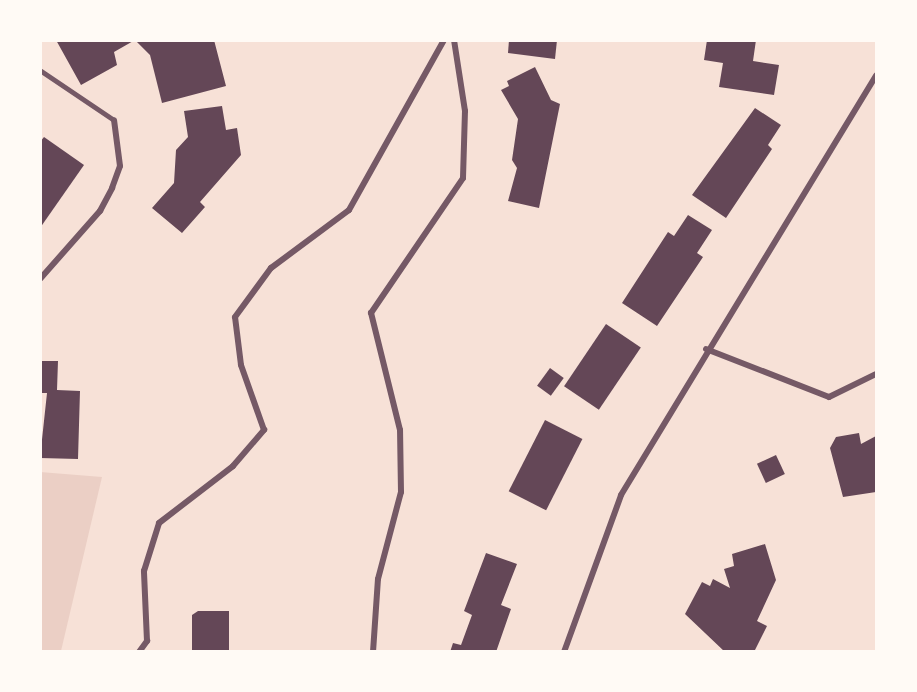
<!DOCTYPE html>
<html>
<head>
<meta charset="utf-8">
<style>
  body { margin:0 }
  #map { position:relative; width:917px; height:692px; overflow:hidden; background:#f7e1d7; font-family:"Libre Baskerville",serif }
  div>[style] { position:absolute }
  .green>* { inset:0; background:#ebcfc5 }
  .building>* { inset:0; background:#644757; transform-origin:0 0 }
  .service>* { height:4.5px; margin:-2.25px; padding:0 2.25px; transform-origin:2.25px; border-radius:2.25px; background:#755966 }
  .minor>* { height:6px; margin:-3px; padding:0 3px; transform-origin:3px; border-radius:3px; background:#755966 }
  span { translate:-50% -50%; white-space:nowrap; text-align:center; line-height:1.15; -webkit-text-stroke:5px #fffaf5; paint-order:stroke }
  .frame { position:absolute; inset:0; border:42px solid #fffaf5; pointer-events:none }
</style>
</head>
<body>
<div id="map">
  <div class="green">
    <div style="clip-path:polygon(40px 472px,102px 477px,61px 651px,41px 651px)"></div>
  </div>
  <div class="building">
    <div style="clip-path:polygon(56px 40px,135px 40px,114px 52px,117px 65px,81px 85px)"></div>
    <div style="clip-path:polygon(135px 40px,214px 40px,226px 86px,162px 103px,150px 55px)"></div>
    <div style="clip-path:polygon(509px 40px,557px 40px,555px 59px,508px 53px)"></div>
    <div style="clip-path:polygon(707px 40px,756px 40px,753px 61px,779px 65px,774px 95px,719px 87px,723px 63px,704px 60px)"></div>
    <div style="clip-path:polygon(535px 67px,551px 100px,560px 104px,539px 208px,508px 201px,517px 168px,512px 160px,518px 119px,501px 90px,509px 86px,507px 81px)"></div>
    <div style="clip-path:polygon(222px 106px,226px 130px,237px 128px,241px 155px,200px 202px,205px 207px,182px 233px,152px 208px,174px 183px,176px 150px,188px 137px,184px 111px)"></div>
    <div style="clip-path:polygon(755px 108px,781px 125px,768px 145px,772px 149px,726px 218px,692px 195px)"></div>
    <div style="clip-path:polygon(44px 137px,84px 165px,40px 228px,40px 142px)"></div>
    <div style="clip-path:polygon(688px 215px,712px 230px,697px 253px,703px 257px,657px 326px,622px 303px,668px 232px,674px 236px)"></div>
    <div style="left:606px;top:324px;width:42px;height:75px;rotate:34deg"></div>
    <div style="clip-path:polygon(40px 361px,58px 361px,57px 390px,80px 391px,78px 459px,40px 458px,47px 393px,40px 393px)"></div>
    <div style="left:550px;top:368px;width:17px;height:22px;rotate:36deg"></div>
    <div style="left:545px;top:420px;width:42px;height:80px;rotate:27deg"></div>
    <div style="clip-path:polygon(859px 433px,861px 444px,876px 436px,876px 492px,843px 497px,830px 448px,836px 437px)"></div>
    <div style="left:776px;top:455px;width:21px;height:21px;rotate:65deg"></div>
    <div style="clip-path:polygon(765px 544px,776px 580px,757px 621px,767px 626px,754px 652px,725px 652px,685px 614px,702px 582px,710px 586px,713px 579px,730px 588px,724px 569px,734px 566px,732px 554px)"></div>
    <div style="clip-path:polygon(486px 553px,517px 564px,501px 605px,511px 609px,496px 652px,450px 652px,453px 643px,461px 645px,472px 615px,464px 611px)"></div>
    <div style="clip-path:polygon(198px 611px,229px 611px,229px 652px,192px 652px,192px 615px)"></div>
  </div>
  <div class="service">
    <div style="left:40px;top:70px;width:89px;rotate:34deg"></div>
  </div>
  <div class="minor">
    <div style="left:40px;top:279px;width:91px;rotate:-48.6deg"></div>
    <div style="left:100px;top:211px;width:26px;rotate:-62deg"></div>
    <div style="left:112px;top:188px;width:23px;rotate:-70deg"></div>
    <div style="left:120px;top:166px;width:46px;rotate:-97.4deg"></div>
    <div style="left:706px;top:349px;width:132px;rotate:21.3deg"></div>
    <div style="left:829px;top:397px;width:52px;rotate:-26.1deg"></div>
    <div style="left:139px;top:652px;width:14px;rotate:-54deg"></div>
    <div style="left:147px;top:641px;width:70px;rotate:-92.5deg"></div>
    <div style="left:144px;top:571px;width:50px;rotate:-72.6deg"></div>
    <div style="left:159px;top:523px;width:93px;rotate:-37.6deg"></div>
    <div style="left:233px;top:466px;width:48px;rotate:-49.3deg"></div>
    <div style="left:264px;top:430px;width:69px;rotate:-109.5deg"></div>
    <div style="left:241px;top:365px;width:48px;rotate:-97.1deg"></div>
    <div style="left:235px;top:317px;width:61px;rotate:-53.7deg"></div>
    <div style="left:271px;top:268px;width:97px;rotate:-36.6deg"></div>
    <div style="left:349px;top:210px;width:195px;rotate:-60.8deg"></div>
    <div style="left:373px;top:652px;width:73px;rotate:-86.1deg"></div>
    <div style="left:378px;top:579px;width:90px;rotate:-75.2deg"></div>
    <div style="left:401px;top:492px;width:62px;rotate:-90.9deg"></div>
    <div style="left:400px;top:430px;width:121px;rotate:-103.9deg"></div>
    <div style="left:371px;top:313px;width:163px;rotate:-55.7deg"></div>
    <div style="left:463px;top:178px;width:67px;rotate:-88.3deg"></div>
    <div style="left:465px;top:111px;width:72px;rotate:-98.8deg"></div>
    <div style="left:564px;top:652px;width:167px;rotate:-70deg"></div>
    <div style="left:621px;top:495px;width:491px;rotate:-58.7deg"></div>
  </div>
  <div class="frame"></div>
</div>
</body>
</html>
